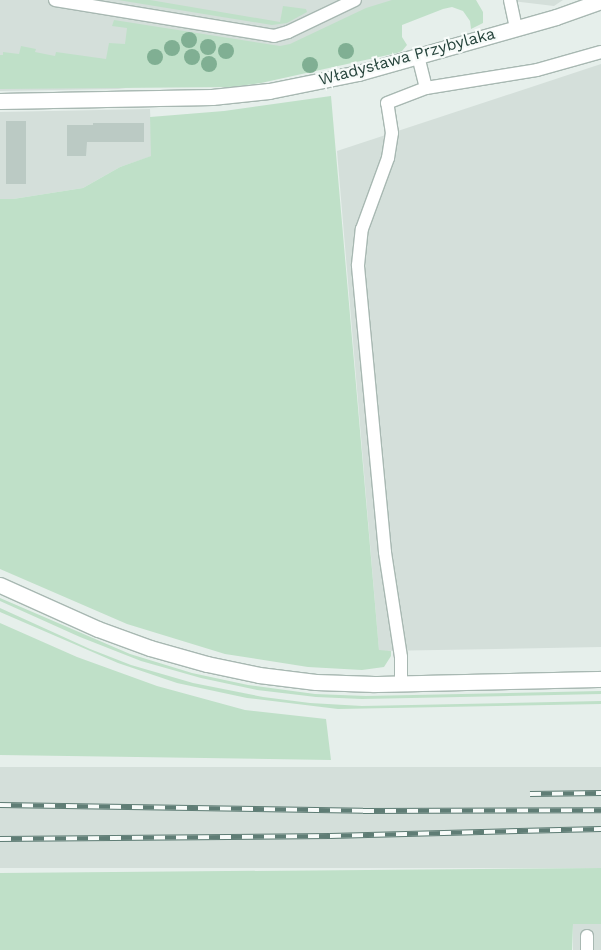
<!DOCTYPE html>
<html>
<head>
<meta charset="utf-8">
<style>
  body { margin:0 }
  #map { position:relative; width:601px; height:950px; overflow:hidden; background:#e6efeb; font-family:"Work Sans",sans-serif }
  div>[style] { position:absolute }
  .built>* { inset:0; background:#d4dfda; transform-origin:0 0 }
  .green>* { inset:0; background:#bfe0c8 }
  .building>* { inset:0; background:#bbcac4; transform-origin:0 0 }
  .roads { filter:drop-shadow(1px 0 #a8b8b2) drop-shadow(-1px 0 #a8b8b2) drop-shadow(0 1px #a8b8b2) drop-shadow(0 -1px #a8b8b2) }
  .lane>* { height:12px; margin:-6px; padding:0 6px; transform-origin:6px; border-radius:6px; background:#fff }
  .street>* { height:15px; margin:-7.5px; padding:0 7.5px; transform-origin:7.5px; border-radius:7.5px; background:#fff }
  .secondary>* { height:15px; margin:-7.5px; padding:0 7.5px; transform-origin:7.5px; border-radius:7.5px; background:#fff }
  .rail>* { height:5.5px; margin-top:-2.75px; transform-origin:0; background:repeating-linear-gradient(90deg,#f7fbf9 0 11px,#5f7d75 0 22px); box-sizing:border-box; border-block:1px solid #5f7d75 }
  .trees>* { width:16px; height:16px; margin:-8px; border-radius:50%; background:#80af93 }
  span { translate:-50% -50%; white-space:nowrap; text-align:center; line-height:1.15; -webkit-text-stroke:4.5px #f7fbf9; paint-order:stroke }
  .street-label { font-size:16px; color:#24423a }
</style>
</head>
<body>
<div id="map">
  <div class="built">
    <div style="clip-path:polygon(0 0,454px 0,224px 75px,118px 89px,0 91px)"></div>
    <div style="clip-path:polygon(503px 0,563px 0,554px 6px)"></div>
    <div style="clip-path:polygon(601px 64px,601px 647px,379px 651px,337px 151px)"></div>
    <div style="clip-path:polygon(150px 109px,152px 156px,120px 167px,83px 188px,13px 199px,0 199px,0 112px)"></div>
    <div style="left:601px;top:767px;width:101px;height:601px;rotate:90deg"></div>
    <div style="left:573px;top:924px;width:28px;height:26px"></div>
  </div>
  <div class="green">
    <div style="clip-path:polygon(118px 0,150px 0,280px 22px,283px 6px,306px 9px,307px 12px,287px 23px,272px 25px)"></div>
    <div style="clip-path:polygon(392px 0,476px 0,483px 12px,483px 23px,471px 29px,470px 21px,463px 11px,452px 7px,443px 9px,402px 25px,402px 37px,407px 45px,402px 51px,397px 53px,261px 83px,232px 87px,0 89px,0 55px,3px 55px,3px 52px,19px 54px,21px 46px,36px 49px,35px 52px,55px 56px,56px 52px,106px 59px,109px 43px,125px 44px,127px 28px,112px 26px,114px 20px,280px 46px,290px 44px,366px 8px)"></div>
    <div style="clip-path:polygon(331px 96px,379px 650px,391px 651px,391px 656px,384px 667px,362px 670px,308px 667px,225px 654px,127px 624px,0 569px,0 199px,13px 199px,83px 188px,120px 167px,151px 156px,150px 117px,224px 111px)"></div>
    <div style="clip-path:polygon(0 598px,130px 654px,192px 673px,248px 685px,315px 694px,366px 696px,601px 691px,601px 694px,362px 699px,316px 697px,257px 690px,201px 678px,141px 661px,80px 637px,0 601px)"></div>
    <div style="clip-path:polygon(0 608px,90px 649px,131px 665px,193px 683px,263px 697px,310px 703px,362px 706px,601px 701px,601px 704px,338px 709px,247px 698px,177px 683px,118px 663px,0 612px)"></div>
    <div style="clip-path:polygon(0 623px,77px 657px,157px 686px,245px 710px,326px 719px,331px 760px,0 755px)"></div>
    <div style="clip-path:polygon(601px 868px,601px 924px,573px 924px,572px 950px,0 950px,0 873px)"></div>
  </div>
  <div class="building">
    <div style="left:6px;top:121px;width:20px;height:63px"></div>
    <div style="clip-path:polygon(93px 123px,144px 123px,144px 142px,87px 142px,86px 156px,67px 156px,67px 125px,93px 125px)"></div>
  </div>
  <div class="roads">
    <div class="lane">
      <div style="left:55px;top:0;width:222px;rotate:9.3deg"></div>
      <div style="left:274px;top:36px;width:15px;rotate:-16deg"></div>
      <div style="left:288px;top:32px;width:74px;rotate:-25.5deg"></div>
      <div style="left:510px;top:0;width:29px;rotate:78deg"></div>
      <div style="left:418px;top:56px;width:33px;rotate:76deg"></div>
      <div style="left:426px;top:88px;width:112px;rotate:-9.2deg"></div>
      <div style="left:537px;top:70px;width:66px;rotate:-15.7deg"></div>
      <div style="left:401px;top:684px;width:27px;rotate:-90deg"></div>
      <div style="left:401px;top:657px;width:106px;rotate:-98.7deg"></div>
      <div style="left:385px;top:552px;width:288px;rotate:-95.4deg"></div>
      <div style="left:358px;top:265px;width:36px;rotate:-84deg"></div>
      <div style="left:362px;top:229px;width:76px;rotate:-69.9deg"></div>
      <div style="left:388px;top:158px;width:25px;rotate:-81deg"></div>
      <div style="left:392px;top:133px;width:30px;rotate:-99deg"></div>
      <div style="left:387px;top:103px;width:42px;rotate:-21deg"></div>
      <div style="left:587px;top:950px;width:14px;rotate:-90deg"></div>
    </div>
    <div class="street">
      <div style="left:0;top:101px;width:212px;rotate:-1.1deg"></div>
      <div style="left:212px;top:97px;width:57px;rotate:-6deg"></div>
      <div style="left:269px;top:91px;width:91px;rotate:-11.4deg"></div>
      <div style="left:358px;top:73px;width:206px;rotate:-15.8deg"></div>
      <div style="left:556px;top:17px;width:48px;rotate:-19.6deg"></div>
    </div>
    <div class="secondary">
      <div style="left:0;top:585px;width:107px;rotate:24.2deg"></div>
      <div style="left:98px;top:629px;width:55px;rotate:20.1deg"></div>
      <div style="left:150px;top:648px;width:59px;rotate:15.7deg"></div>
      <div style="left:207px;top:664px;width:53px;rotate:11.9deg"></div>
      <div style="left:259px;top:675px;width:57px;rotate:7deg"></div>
      <div style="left:316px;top:682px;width:58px;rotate:2deg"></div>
      <div style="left:374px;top:684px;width:227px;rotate:-1.3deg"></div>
    </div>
  </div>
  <div class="rail">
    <div style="left:530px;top:794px;width:71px;rotate:-0.8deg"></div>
    <div style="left:0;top:805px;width:363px;rotate:0.9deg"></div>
    <div style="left:363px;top:811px;width:238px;rotate:-0.2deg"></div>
    <div style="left:0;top:839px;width:330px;rotate:-0.5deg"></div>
    <div style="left:330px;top:836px;width:271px;rotate:-1.5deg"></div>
  </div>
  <div class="trees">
    <div style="left:189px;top:40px"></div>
    <div style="left:208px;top:47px"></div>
    <div style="left:172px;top:48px"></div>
    <div style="left:226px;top:51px"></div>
    <div style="left:346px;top:51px"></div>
    <div style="left:155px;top:57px"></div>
    <div style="left:192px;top:57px"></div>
    <div style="left:209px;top:64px"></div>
    <div style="left:310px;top:65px"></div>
  </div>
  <div class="street-label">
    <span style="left:407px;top:57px;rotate:-15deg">Władysława Przybylaka</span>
  </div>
</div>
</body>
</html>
